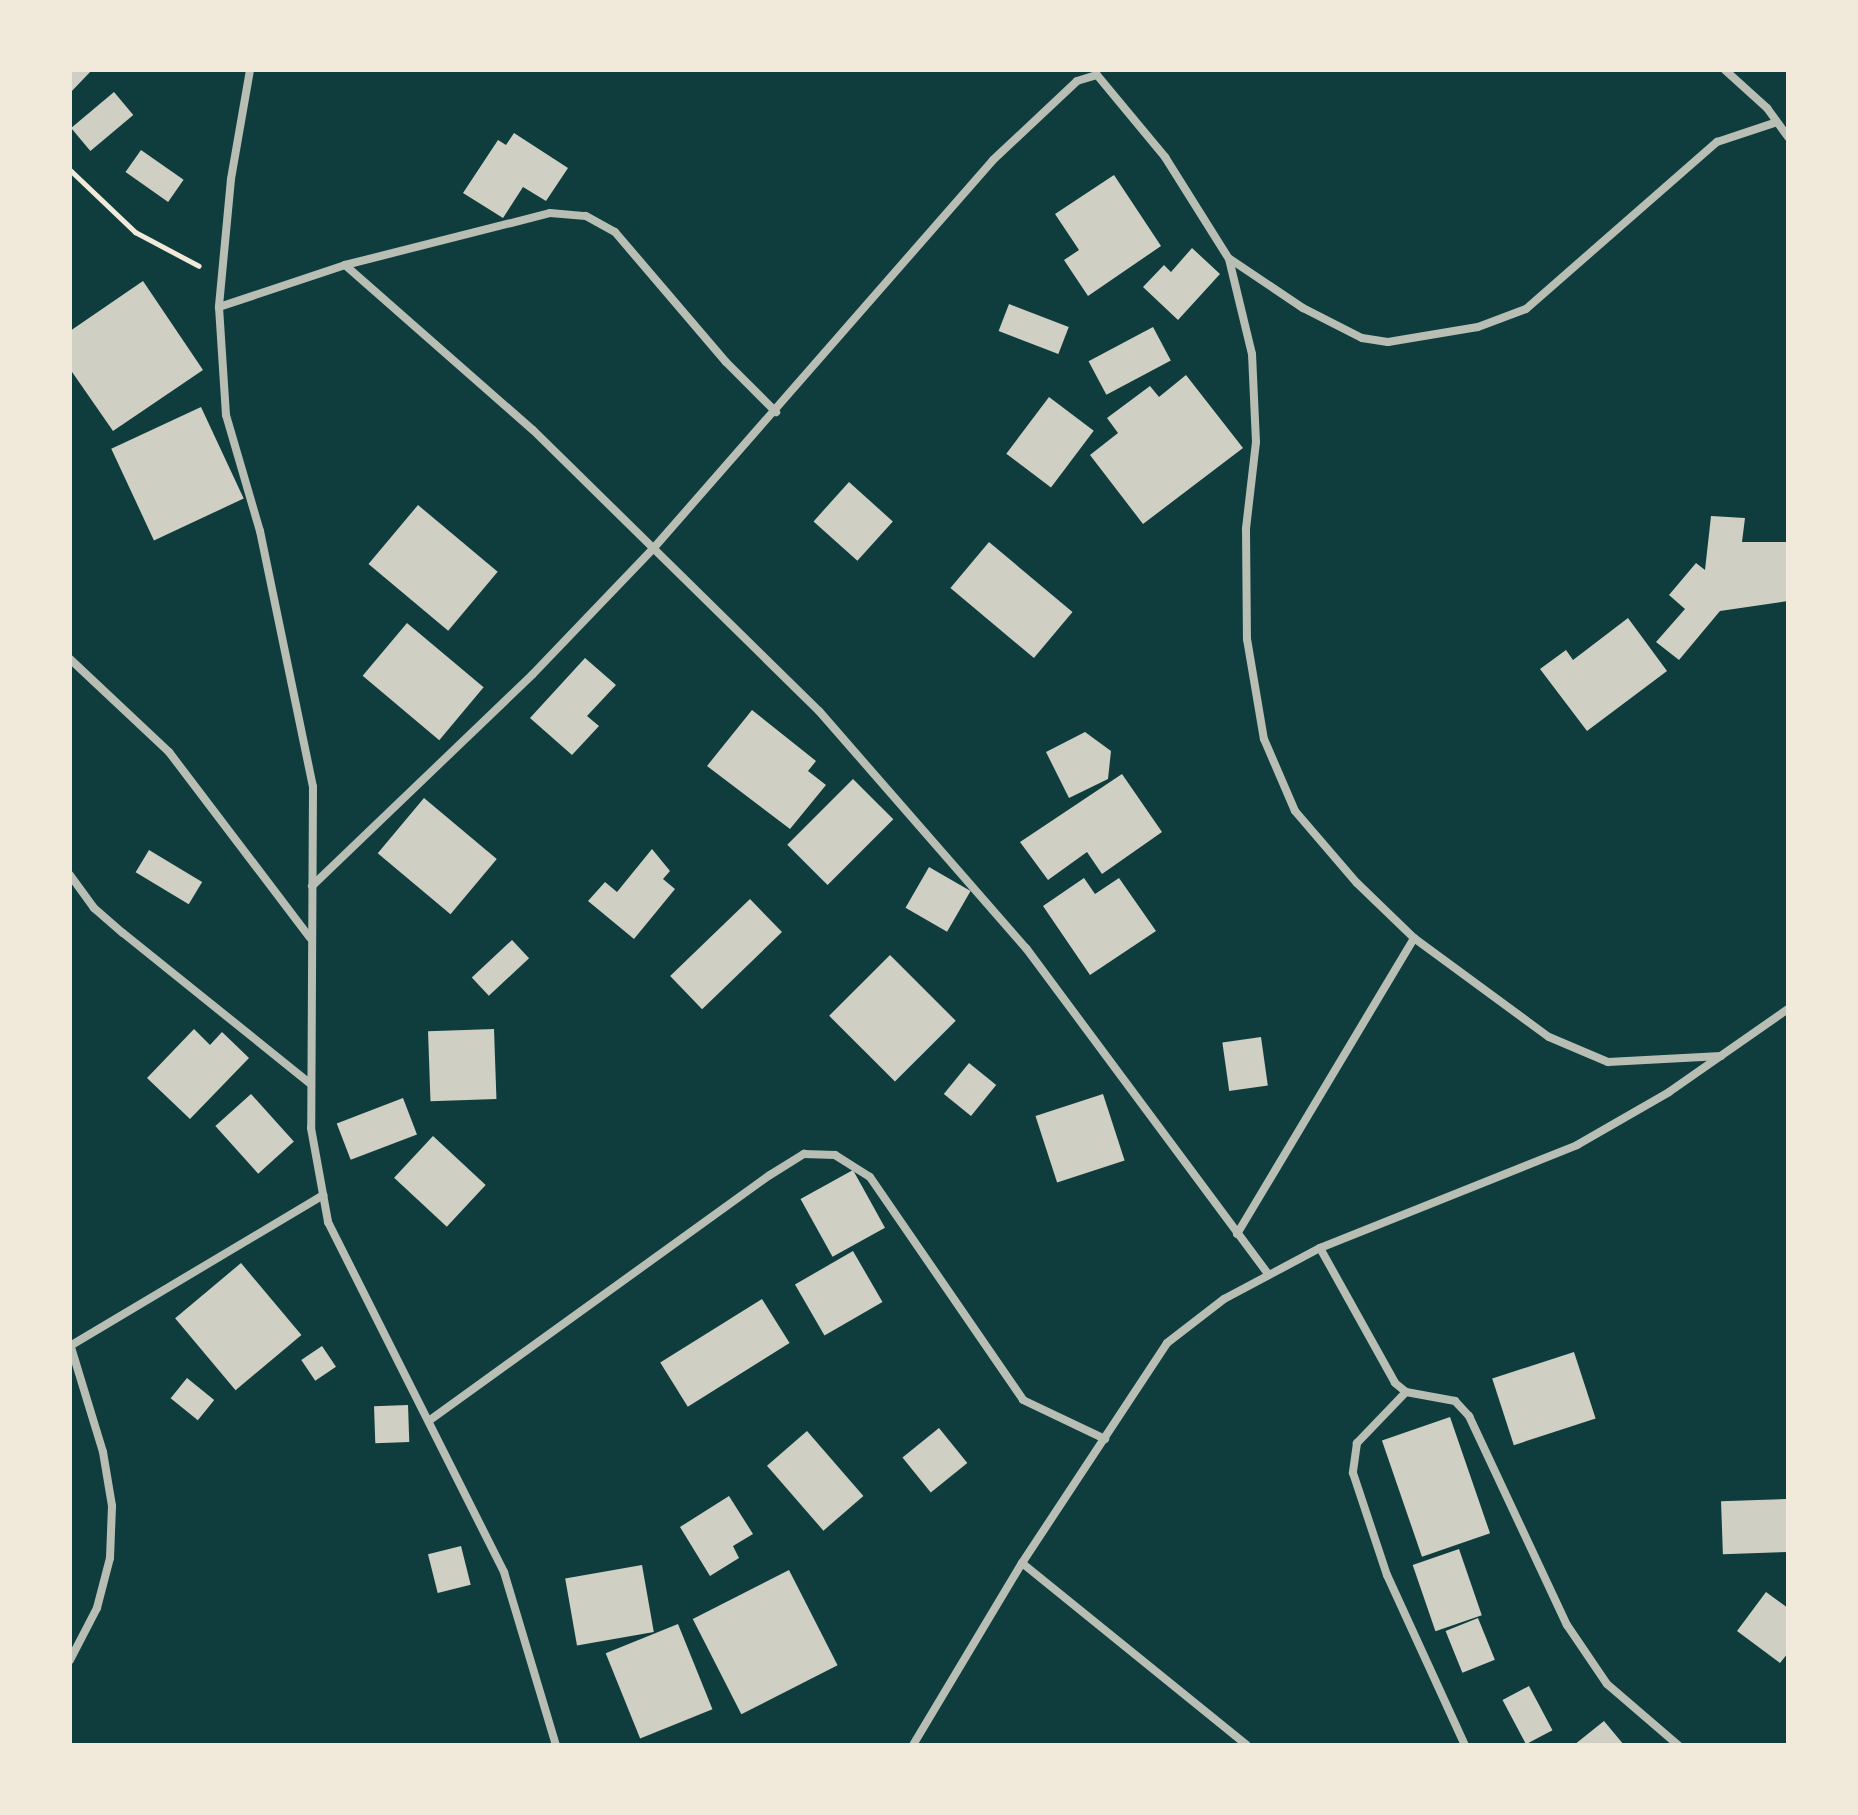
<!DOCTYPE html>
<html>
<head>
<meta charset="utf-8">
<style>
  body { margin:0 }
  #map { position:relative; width:1858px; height:1815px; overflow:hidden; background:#0f3d3e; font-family:Manrope,sans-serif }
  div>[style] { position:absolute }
  .building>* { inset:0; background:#cfcfc3; transform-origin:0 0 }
  .path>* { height:5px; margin:-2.5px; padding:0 2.5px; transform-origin:2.5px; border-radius:2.5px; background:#f1e9da }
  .minor>* { height:8px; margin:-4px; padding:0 4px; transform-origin:4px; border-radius:4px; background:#b8beb3 }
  span { translate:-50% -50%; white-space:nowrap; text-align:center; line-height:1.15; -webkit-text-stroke:6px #f1e9da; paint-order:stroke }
  .frame { position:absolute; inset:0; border:72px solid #f1e9da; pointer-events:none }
</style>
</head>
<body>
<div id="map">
  <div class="building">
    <div style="clip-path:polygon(70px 70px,92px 70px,70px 93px)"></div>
    <div style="left:114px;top:92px;width:30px;height:56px;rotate:50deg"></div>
    <div style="clip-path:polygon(514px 133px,568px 168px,546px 201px,523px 187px,503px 218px,463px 193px,498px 140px,506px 145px)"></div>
    <div style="left:141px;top:150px;width:52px;height:27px;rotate:35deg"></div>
    <div style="clip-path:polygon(1114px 175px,1161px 246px,1088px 296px,1064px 260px,1079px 250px,1055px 214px)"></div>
    <div style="clip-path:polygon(1192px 248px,1220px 274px,1178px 320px,1143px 287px,1164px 265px,1171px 272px)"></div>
    <div style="clip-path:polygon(143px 281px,203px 370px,113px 431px,70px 369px,70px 331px)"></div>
    <div style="left:1009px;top:304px;width:64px;height:29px;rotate:21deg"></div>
    <div style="left:1153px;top:327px;width:38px;height:73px;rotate:62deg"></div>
    <div style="clip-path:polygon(1186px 375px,1243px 448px,1143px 524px,1090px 455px,1118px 433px,1107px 418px,1150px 386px,1159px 397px)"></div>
    <div style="left:1049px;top:397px;width:56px;height:71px;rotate:37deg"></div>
    <div style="left:201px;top:407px;width:101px;height:99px;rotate:65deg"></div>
    <div style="left:849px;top:482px;width:59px;height:53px;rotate:42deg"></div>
    <div style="left:418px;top:505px;width:104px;height:77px;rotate:40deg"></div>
    <div style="clip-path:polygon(1711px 516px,1745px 518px,1742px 542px,1788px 542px,1788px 601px,1720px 611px,1679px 660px,1656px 642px,1685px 609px,1669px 595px,1696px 563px,1705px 570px)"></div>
    <div style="left:989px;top:542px;width:109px;height:60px;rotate:40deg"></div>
    <div style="clip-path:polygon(1628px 618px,1667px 671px,1587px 731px,1540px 669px,1566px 650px,1573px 660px)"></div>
    <div style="left:407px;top:623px;width:100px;height:69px;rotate:40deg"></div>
    <div style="clip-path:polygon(585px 658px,616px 685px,587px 716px,599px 726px,572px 755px,530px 718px)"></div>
    <div style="clip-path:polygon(752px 710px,816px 761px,808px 771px,826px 785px,790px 829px,707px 766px)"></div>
    <div style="clip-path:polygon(1085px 732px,1111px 751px,1108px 779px,1069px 798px,1046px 752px)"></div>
    <div style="clip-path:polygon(1122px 774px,1162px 832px,1102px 874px,1087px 852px,1048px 880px,1020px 842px)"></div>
    <div style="left:853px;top:779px;width:57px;height:93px;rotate:45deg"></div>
    <div style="left:424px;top:798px;width:95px;height:72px;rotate:40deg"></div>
    <div style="clip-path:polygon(652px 849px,670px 871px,663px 879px,675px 889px,634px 939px,588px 901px,605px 882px,617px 892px)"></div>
    <div style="left:149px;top:850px;width:62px;height:26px;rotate:31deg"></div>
    <div style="left:929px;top:867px;width:48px;height:47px;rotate:30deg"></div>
    <div style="clip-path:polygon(1084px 878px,1095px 894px,1119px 878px,1156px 931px,1090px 975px,1043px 906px)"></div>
    <div style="left:750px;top:899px;width:46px;height:111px;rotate:46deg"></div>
    <div style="left:512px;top:940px;width:25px;height:55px;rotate:47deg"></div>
    <div style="left:890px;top:955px;width:93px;height:86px;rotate:45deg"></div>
    <div style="clip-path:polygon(194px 1029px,210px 1045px,222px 1032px,249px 1058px,190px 1119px,147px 1078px)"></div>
    <div style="left:494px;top:1029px;width:70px;height:66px;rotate:88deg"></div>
    <div style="left:1261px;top:1037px;width:49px;height:39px;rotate:82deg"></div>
    <div style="left:969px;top:1063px;width:35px;height:40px;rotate:39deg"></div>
    <div style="left:251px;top:1094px;width:64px;height:48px;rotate:48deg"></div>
    <div style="left:1103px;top:1094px;width:70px;height:71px;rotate:72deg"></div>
    <div style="left:403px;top:1098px;width:39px;height:71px;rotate:69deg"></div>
    <div style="left:433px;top:1136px;width:72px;height:57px;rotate:43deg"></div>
    <div style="left:853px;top:1170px;width:66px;height:60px;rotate:61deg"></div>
    <div style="left:853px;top:1251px;width:59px;height:67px;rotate:60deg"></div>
    <div style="left:241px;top:1263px;width:94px;height:86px;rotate:50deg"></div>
    <div style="left:762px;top:1299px;width:52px;height:120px;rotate:58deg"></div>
    <div style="left:322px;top:1346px;width:25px;height:25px;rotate:56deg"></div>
    <div style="left:1574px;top:1352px;width:70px;height:86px;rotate:72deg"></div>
    <div style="left:187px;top:1378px;width:35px;height:26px;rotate:39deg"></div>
    <div style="left:408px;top:1405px;width:37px;height:34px;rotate:88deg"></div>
    <div style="left:1450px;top:1417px;width:123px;height:72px;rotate:71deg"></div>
    <div style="left:939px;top:1428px;width:45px;height:47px;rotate:51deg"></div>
    <div style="left:807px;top:1431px;width:86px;height:53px;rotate:49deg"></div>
    <div style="clip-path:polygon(729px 1496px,753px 1534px,733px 1546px,739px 1558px,710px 1576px,680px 1527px)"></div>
    <div style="left:1786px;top:1499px;width:53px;height:65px;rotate:88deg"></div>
    <div style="left:461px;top:1546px;width:40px;height:34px;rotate:76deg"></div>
    <div style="left:1459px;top:1549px;width:70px;height:49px;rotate:71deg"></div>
    <div style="left:642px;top:1565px;width:68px;height:78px;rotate:80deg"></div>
    <div style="left:789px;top:1570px;width:107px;height:108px;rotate:63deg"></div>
    <div style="clip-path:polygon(1766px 1592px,1788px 1608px,1788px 1653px,1780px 1663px,1737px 1631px)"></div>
    <div style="left:1478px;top:1618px;width:45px;height:35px;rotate:68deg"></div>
    <div style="left:678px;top:1624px;width:92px;height:78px;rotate:68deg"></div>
    <div style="left:1529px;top:1686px;width:50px;height:30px;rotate:62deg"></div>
    <div style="clip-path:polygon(1604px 1721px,1624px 1745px,1574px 1745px)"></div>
  </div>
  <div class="path">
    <div style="left:70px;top:170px;width:90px;rotate:43.6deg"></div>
    <div style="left:135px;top:232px;width:72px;rotate:28deg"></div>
  </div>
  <div class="minor">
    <div style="left:250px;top:70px;width:111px;rotate:99.9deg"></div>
    <div style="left:231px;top:179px;width:129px;rotate:95.4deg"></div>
    <div style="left:219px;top:307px;width:108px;rotate:86.3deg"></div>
    <div style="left:226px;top:415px;width:121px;rotate:73.7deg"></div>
    <div style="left:260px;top:531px;width:261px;rotate:78.3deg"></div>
    <div style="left:313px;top:787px;width:341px;rotate:90.3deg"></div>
    <div style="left:311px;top:1128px;width:96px;rotate:79.7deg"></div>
    <div style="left:328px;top:1222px;width:392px;rotate:63.3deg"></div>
    <div style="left:504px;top:1572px;width:181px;rotate:73.3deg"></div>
    <div style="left:1725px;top:70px;width:57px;rotate:42.1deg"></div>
    <div style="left:1767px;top:108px;width:36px;rotate:54deg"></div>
    <div style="left:1230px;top:259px;width:88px;rotate:33.9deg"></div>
    <div style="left:1303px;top:308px;width:66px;rotate:27deg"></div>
    <div style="left:1362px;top:338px;width:26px;rotate:9deg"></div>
    <div style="left:1388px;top:342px;width:91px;rotate:-9.5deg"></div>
    <div style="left:1478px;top:327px;width:51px;rotate:-20.6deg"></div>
    <div style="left:1526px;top:309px;width:254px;rotate:-41.2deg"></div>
    <div style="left:1717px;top:142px;width:63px;rotate:-18.4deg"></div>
    <div style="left:345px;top:265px;width:250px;rotate:41.3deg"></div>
    <div style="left:533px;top:430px;width:401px;rotate:44.5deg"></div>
    <div style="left:819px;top:711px;width:315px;rotate:48.9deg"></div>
    <div style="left:1026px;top:948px;width:407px;rotate:53.4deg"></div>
    <div style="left:219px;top:307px;width:133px;rotate:-18.4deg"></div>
    <div style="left:345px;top:265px;width:211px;rotate:-14.2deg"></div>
    <div style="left:550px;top:213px;width:36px;rotate:5deg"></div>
    <div style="left:586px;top:216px;width:33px;rotate:29deg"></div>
    <div style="left:615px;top:232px;width:171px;rotate:49.5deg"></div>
    <div style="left:726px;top:362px;width:71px;rotate:45deg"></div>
    <div style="left:70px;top:659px;width:136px;rotate:43.2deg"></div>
    <div style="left:169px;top:752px;width:233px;rotate:52.8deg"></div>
    <div style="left:70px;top:875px;width:41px;rotate:54deg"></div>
    <div style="left:94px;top:908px;width:38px;rotate:41deg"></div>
    <div style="left:123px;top:933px;width:241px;rotate:38.8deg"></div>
    <div style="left:312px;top:886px;width:305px;rotate:-43.8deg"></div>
    <div style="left:532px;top:675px;width:173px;rotate:-46.2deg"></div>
    <div style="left:652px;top:550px;width:518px;rotate:-48.83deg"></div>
    <div style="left:993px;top:160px;width:115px;rotate:-43.2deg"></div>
    <div style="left:1077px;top:81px;width:21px;rotate:-17deg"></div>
    <div style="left:1097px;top:75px;width:107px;rotate:50.3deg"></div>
    <div style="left:1165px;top:157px;width:120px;rotate:57.9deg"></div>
    <div style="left:1229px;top:259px;width:98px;rotate:76.4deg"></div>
    <div style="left:1252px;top:354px;width:88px;rotate:87.4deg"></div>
    <div style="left:1256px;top:442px;width:88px;rotate:96.6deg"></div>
    <div style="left:1246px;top:529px;width:110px;rotate:89.5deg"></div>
    <div style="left:1247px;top:639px;width:101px;rotate:80.4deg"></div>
    <div style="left:1264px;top:739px;width:78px;rotate:66.7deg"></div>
    <div style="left:1295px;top:811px;width:95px;rotate:49.3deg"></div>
    <div style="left:1357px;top:883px;width:79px;rotate:44deg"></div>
    <div style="left:1414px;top:938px;width:167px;rotate:36.3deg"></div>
    <div style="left:1549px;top:1037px;width:64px;rotate:23deg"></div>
    <div style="left:1608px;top:1062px;width:113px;rotate:-3deg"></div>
    <div style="left:1237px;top:1234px;width:345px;rotate:-59.1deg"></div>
    <div style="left:1320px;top:1248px;width:154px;rotate:60.9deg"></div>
    <div style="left:1395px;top:1383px;width:14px;rotate:39deg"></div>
    <div style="left:1406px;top:1392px;width:50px;rotate:10.4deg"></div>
    <div style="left:1455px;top:1401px;width:21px;rotate:47deg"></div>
    <div style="left:1469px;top:1416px;width:231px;rotate:64.9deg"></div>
    <div style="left:1567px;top:1625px;width:71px;rotate:55.9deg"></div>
    <div style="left:1607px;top:1684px;width:94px;rotate:40.7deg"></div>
    <div style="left:70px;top:1344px;width:113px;rotate:73deg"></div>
    <div style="left:103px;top:1452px;width:55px;rotate:80.5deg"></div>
    <div style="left:112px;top:1506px;width:52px;rotate:92.2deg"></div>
    <div style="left:110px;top:1558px;width:52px;rotate:104.6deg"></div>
    <div style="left:97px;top:1608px;width:59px;rotate:117.4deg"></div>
    <div style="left:70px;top:1346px;width:295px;rotate:-30.8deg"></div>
    <div style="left:1406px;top:1392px;width:71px;rotate:133.9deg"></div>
    <div style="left:1357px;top:1443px;width:30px;rotate:98deg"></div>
    <div style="left:1353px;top:1473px;width:108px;rotate:71.6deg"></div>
    <div style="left:1387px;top:1575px;width:187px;rotate:65.4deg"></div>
    <div style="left:430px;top:1420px;width:419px;rotate:-35.8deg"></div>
    <div style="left:770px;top:1175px;width:40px;rotate:-32deg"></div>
    <div style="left:804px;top:1154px;width:31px;rotate:2deg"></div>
    <div style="left:835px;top:1155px;width:41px;rotate:32.2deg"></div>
    <div style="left:870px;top:1177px;width:270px;rotate:55.5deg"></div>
    <div style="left:1023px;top:1400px;width:91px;rotate:25.4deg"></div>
    <div style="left:1022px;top:1563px;width:289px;rotate:39deg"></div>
    <div style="left:913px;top:1745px;width:212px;rotate:-59.1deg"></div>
    <div style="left:1022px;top:1563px;width:263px;rotate:-56.6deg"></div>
    <div style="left:1167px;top:1343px;width:72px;rotate:-37.7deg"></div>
    <div style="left:1224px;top:1299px;width:109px;rotate:-28deg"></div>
    <div style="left:1320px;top:1248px;width:277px;rotate:-21.8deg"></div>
    <div style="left:1577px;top:1145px;width:106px;rotate:-29.9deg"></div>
    <div style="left:1669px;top:1092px;width:145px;rotate:-34.9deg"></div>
  </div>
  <div class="frame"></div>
</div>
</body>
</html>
